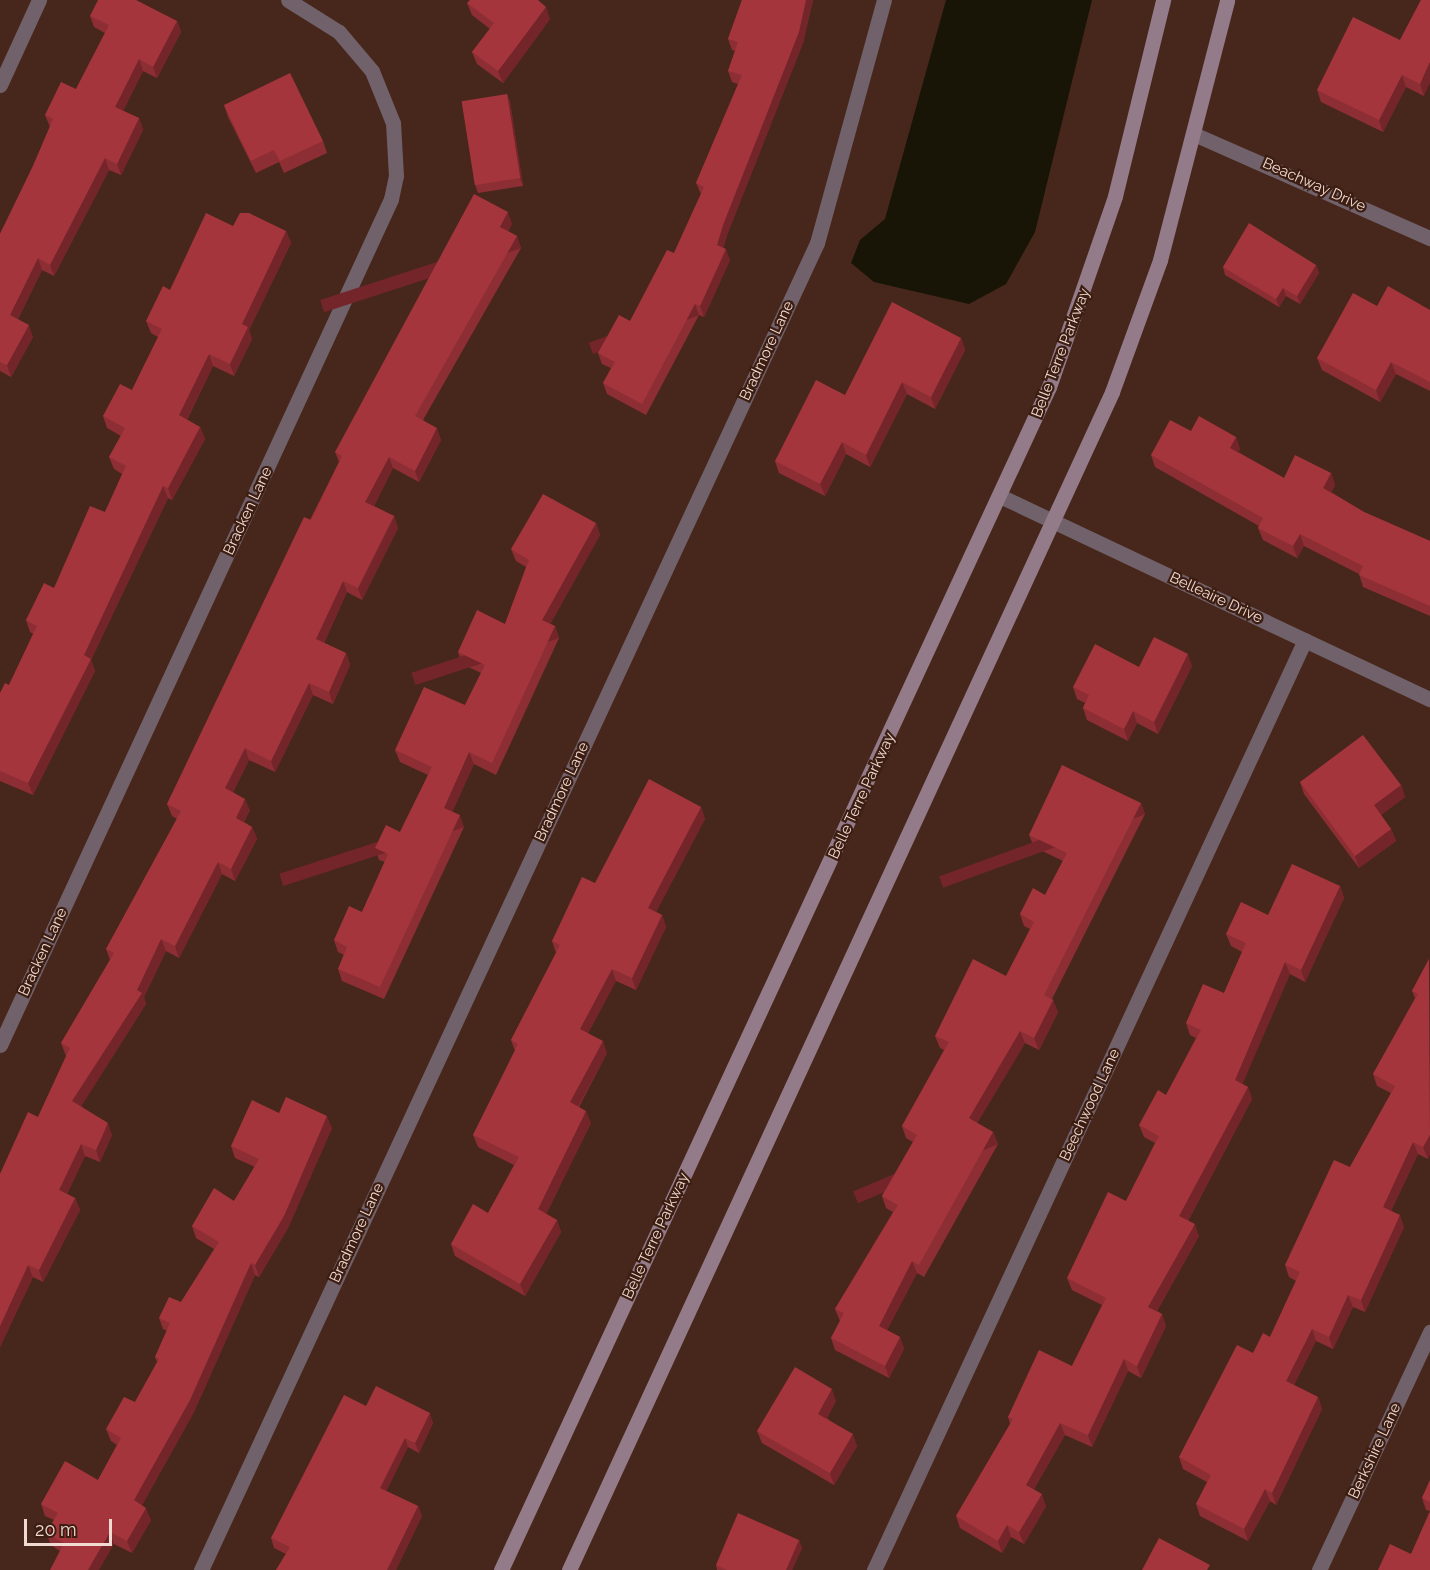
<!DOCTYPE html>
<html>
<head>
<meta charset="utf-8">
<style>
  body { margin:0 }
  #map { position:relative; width:1430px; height:1570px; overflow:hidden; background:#47271b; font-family:Raleway,sans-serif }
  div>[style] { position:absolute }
  .water>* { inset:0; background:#181506 }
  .minor>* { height:15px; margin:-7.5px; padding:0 7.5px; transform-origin:7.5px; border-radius:7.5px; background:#70616a }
  .secondary>* { height:15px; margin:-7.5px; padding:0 7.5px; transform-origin:7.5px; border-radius:7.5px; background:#937b8a }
  .wall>* { inset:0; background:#8d2e34 }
  .shaded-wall>* { inset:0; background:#73252a; transform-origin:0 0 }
  .building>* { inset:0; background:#a4353c; transform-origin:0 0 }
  span { translate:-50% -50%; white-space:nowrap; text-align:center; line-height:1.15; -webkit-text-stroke:4.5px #3c1d11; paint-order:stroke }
  .street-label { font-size:15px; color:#f0dad2 }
  .scale { position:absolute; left:24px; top:1519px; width:88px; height:27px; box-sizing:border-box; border:3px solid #f0dad2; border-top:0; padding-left:8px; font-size:18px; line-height:21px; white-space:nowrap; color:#f0dad2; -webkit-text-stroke:4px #3c1d11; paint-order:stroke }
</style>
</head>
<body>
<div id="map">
  <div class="water">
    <div style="clip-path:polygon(946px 0,1092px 0,1035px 232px,1006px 284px,969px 304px,874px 282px,851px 263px,860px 240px,885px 219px)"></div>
  </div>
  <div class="minor">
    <div style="left:0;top:85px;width:94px;rotate:-65.4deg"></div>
    <div style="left:1196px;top:135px;width:256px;rotate:23.8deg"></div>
    <div style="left:1002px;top:497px;width:473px;rotate:25.3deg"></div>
    <div style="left:0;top:1045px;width:932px;rotate:-65.19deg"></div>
    <div style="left:391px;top:199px;width:24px;rotate:-78deg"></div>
    <div style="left:396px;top:176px;width:53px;rotate:-93.2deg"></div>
    <div style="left:393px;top:123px;width:56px;rotate:-112deg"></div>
    <div style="left:372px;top:71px;width:51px;rotate:-130.2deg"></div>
    <div style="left:339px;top:32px;width:60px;rotate:-147.9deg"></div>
    <div style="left:201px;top:1570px;width:1463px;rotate:-65.1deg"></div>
    <div style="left:817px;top:243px;width:252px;rotate:-74.6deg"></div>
    <div style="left:874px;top:1570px;width:1025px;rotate:-65.14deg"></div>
    <div style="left:1319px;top:1570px;width:263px;rotate:-65deg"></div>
  </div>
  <div class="secondary">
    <div style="left:501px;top:1570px;width:1304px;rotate:-65.15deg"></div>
    <div style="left:1049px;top:387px;width:202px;rotate:-70.9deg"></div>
    <div style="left:1115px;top:196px;width:202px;rotate:-76.2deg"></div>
    <div style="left:569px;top:1570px;width:1297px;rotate:-65.25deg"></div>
    <div style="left:1112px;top:392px;width:140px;rotate:-70deg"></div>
    <div style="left:1160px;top:260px;width:268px;rotate:-75.5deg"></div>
  </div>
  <div class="wall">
    <div style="clip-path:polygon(742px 0,813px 0,803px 43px,727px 235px,723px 248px,730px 260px,704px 317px,699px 315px,646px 415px,607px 394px,603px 383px,611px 368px,602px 364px,598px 353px,630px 321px,674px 253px,701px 194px,696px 183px,738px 84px,732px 82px,728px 71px,735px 51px,732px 50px,728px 39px)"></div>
    <div style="clip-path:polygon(1421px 0,1424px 96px,1406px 87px,1383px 132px,1321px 102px,1317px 90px,1400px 40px)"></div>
    <div style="clip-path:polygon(467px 3px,550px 19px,503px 83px,477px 64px,472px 52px,490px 29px,472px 15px)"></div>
    <div style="clip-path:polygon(90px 16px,177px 21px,181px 32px,157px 78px,143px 71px,123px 111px,139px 118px,143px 130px,121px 175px,109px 170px,54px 276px,42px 270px,18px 319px,33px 337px,11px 377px,0 371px,0 234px,33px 166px,50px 127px,45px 115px,76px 89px,105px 33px,94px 27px)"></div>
    <div style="clip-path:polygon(507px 94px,510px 102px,523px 186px,478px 193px,475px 184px)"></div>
    <div style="clip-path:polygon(224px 105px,323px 141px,327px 153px,284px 173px,279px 162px,256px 173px,228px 117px)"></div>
    <div style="clip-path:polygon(512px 224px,508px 231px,517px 236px,521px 248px,423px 420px,441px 440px,419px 482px,393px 468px,374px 506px,394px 516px,398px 528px,362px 600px,347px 592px,324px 643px,346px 653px,350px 665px,333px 704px,313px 695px,275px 772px,249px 760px,233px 792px,250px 810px,244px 822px,252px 827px,257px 839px,235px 881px,222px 874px,179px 958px,166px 951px,144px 997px,146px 1004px,81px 1106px,112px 1135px,100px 1162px,85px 1156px,67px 1194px,75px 1198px,80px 1210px,43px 1282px,33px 1277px,0 1347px,0 1174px,38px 1117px,66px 1056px,61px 1043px,110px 960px,106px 949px,177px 819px,172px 816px,167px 804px,339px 462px,335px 452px)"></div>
    <div style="clip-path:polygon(233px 226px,286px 231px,291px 243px,249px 330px,252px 339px,234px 376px,213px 366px,187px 420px,200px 427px,205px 439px,172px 500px,168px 498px,91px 660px,95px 671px,33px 795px,0 781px,0 693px,9px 685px,33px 634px,30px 632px,26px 620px,54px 588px,105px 512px,122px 474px,114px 469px,109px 457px,121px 436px,107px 428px,103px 416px,132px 390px,158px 337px,151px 333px,146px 321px,170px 290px)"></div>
    <div style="clip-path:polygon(1316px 265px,1319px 273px,1300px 304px,1286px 296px,1279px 307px,1225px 275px,1223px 267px)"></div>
    <div style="clip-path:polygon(1377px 306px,1430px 310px,1430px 391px,1396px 374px,1380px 402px,1322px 370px,1317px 358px)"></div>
    <div style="clip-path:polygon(961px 338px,965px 350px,935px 409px,907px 394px,870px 467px,846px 454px,825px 496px,779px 473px,775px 461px,845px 395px)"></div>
    <div style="clip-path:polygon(1191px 431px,1236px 437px,1240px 449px,1238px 452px,1284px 478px,1331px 473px,1335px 485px,1331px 492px,1364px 512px,1430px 541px,1430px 616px,1363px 587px,1359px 574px,1304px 546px,1297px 558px,1263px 540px,1258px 528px,1259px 526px,1155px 467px,1151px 455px)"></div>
    <div style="clip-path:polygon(596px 523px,600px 535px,550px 624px,555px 626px,559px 638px,496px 775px,474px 764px,452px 811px,464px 827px,384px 999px,342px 981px,338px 969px,344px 955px,338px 952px,334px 940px,362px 912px,385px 862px,379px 860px,375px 848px,400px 832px,428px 775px,400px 762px,395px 750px,465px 705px,481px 673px,462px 664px,458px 652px,505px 624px,526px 567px,516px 561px,511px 549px)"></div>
    <div style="clip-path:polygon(1192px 666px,1158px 734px,1137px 723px,1128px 741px,1087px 720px,1083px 708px,1085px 703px,1077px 699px,1073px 687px,1139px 667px)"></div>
    <div style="clip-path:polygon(1300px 782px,1401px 785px,1405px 797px,1381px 815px,1391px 829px,1396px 841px,1359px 868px,1304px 794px)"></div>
    <div style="clip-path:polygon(1141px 803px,1145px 814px,1052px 999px,1053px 1000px,1058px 1012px,1039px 1050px,1025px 1043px,977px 1123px,993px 1132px,998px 1144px,924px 1277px,917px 1273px,887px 1330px,900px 1337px,904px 1349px,889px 1378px,835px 1350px,831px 1338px,840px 1321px,835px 1309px,893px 1212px,886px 1208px,882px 1196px,913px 1142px,906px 1138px,902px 1126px,944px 1050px,940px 1048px,935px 1036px,1006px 976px,1030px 929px,1024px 926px,1020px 914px,1045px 895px,1063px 861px,1034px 847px,1029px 835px)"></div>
    <div style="clip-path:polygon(701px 807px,705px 819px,656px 912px,662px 915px,666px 927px,636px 990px,616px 981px,588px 1033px,607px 1053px,579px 1107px,591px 1123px,546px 1214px,557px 1220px,561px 1232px,525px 1296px,455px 1256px,451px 1244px,488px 1213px,514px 1165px,478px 1147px,473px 1135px,515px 1051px,511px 1040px,556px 953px,552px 941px,595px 883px)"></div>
    <div style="clip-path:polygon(1340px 886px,1344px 898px,1305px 982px,1290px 974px,1242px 1084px,1248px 1087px,1252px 1099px,1188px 1221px,1199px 1236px,1157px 1311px,1162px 1314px,1166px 1326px,1141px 1378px,1128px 1371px,1092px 1447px,1065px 1435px,1034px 1489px,1046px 1506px,1024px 1544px,1011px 1537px,1002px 1553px,960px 1528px,956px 1516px,1010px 1424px,1008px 1417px,1072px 1366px,1102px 1305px,1072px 1290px,1067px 1278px,1126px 1201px,1155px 1143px,1144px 1137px,1139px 1125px,1166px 1095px,1196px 1038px,1190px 1035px,1186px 1023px,1224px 993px,1242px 952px,1231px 946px,1226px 934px,1268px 915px)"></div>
    <div style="clip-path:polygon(1429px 959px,1428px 1159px,1418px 1154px,1391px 1211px,1404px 1227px,1365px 1312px,1353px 1307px,1333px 1349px,1316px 1341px,1294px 1385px,1318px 1397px,1322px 1409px,1276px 1505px,1270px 1501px,1248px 1541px,1200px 1516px,1196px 1504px,1207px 1482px,1183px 1469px,1179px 1457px,1253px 1353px,1270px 1337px,1296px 1281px,1289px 1277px,1285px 1265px,1350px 1167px,1391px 1093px,1377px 1086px,1373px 1074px,1415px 998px,1412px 991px)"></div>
    <div style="clip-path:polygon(279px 1113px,332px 1128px,288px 1228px,259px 1277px,255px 1275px,194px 1412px,142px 1505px,151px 1520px,132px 1553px,114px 1544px,60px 1551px,51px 1545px,46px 1533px,54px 1520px,45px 1516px,41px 1504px,98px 1480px,117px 1445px,111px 1441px,106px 1429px,135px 1402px,157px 1362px,155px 1357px,167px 1331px,163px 1329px,159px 1318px,181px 1302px,214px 1249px,196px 1238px,192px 1226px,234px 1201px,255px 1167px,235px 1158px,231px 1146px)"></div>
    <div style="clip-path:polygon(836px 1401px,827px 1418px,857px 1446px,834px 1485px,762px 1443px,757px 1431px)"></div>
    <div style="clip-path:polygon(366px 1406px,433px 1423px,419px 1453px,408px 1447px,386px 1491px,418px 1506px,422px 1516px,396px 1570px,276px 1570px,286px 1554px,274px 1548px,271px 1538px)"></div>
    <div style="clip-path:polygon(1430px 1480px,1430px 1570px,1430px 1511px,1426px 1510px,1422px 1498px)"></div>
    <div style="clip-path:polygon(799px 1540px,802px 1548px,792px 1570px,717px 1570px,716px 1565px)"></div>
  </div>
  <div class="shaded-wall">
    <div style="clip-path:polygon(806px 0,813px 0,803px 43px,727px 235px,721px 256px,717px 245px,723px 225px)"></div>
    <div style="clip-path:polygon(546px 7px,550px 19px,503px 83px,498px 71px)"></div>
    <div style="clip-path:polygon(177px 21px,181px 32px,157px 78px,153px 67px)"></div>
    <div style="clip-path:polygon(139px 59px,143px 71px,119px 119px,115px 107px)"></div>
    <div style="clip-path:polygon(1430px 62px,1430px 83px,1424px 96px,1420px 84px)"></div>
    <div style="clip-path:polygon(1402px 75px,1406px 87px,1383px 132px,1379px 120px)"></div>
    <div style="clip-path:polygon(507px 94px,510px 102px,523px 186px,520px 178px)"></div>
    <div style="clip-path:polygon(139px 118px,143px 130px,121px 175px,117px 164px)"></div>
    <div style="clip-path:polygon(105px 158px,109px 170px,54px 276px,50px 265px)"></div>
    <div style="clip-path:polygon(508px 212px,512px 224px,505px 239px,500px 227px)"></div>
    <div style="clip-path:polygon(286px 231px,291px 243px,249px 330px,252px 339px,234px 376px,230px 364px,242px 324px)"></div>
    <div style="left:517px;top:236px;width:13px;height:207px;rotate:72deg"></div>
    <div style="clip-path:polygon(726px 249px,730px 260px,704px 317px,700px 306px)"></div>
    <div style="clip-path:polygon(38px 258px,42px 270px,14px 326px,10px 315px)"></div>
    <div style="clip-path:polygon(1316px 265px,1319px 273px,1300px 304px,1297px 296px)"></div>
    <div style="clip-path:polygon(1283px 288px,1286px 296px,1279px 307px,1276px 299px)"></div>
    <div style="left:695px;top:304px;width:12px;height:113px;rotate:70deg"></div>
    <div style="clip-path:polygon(29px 325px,33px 337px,11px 377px,7px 365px)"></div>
    <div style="clip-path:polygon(961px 338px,965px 350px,935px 409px,931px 397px)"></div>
    <div style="clip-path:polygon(209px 354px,213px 366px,183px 427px,179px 415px)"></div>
    <div style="clip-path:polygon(1391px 362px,1396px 374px,1380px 402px,1376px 390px)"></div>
    <div style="clip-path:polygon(902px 382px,907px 394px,870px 467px,866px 455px)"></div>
    <div style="clip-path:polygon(200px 427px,205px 439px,172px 500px,168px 488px)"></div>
    <div style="clip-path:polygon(437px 428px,441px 440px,419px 482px,415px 471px)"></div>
    <div style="clip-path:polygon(1236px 437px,1240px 449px,1234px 459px,1230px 448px)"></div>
    <div style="clip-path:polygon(842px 442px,846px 454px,825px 496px,820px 484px)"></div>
    <div style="clip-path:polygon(389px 457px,393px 468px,370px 514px,365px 502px)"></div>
    <div style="clip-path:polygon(1331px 473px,1335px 485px,1328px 500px,1323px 488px)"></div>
    <div style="clip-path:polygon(163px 486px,168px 498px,91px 660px,95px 671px,33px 795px,28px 783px,84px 655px)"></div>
    <div style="clip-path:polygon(394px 516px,398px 528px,362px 600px,358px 588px)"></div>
    <div style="clip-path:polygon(596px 523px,600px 535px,546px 632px,542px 620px)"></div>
    <div style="clip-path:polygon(1300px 534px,1304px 546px,1297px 558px,1293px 546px)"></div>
    <div style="clip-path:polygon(343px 581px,347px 592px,320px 651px,316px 639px)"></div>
    <div style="left:555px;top:626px;width:13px;height:151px;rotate:72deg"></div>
    <div style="clip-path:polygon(346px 653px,350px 665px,333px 704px,329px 692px)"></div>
    <div style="clip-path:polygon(1188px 654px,1192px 666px,1158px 734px,1154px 722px)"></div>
    <div style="clip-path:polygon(309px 683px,313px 695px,275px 772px,271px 761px)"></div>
    <div style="clip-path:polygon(1133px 711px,1137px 723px,1128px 741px,1124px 729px)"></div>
    <div style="clip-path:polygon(245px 748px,249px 760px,229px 800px,225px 788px)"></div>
    <div style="clip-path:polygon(469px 752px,474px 764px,449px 820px,444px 808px)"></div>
    <div style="clip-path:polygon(1401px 785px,1405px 797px,1378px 817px,1374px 805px)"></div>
    <div style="clip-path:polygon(245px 799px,250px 810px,240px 830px,236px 818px)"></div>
    <div style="left:1141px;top:803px;width:12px;height:215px;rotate:70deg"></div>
    <div style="clip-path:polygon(701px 807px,705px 819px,652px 920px,648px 908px)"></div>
    <div style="left:460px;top:815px;width:13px;height:190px;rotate:72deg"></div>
    <div style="clip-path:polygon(252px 827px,257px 839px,235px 881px,231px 869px)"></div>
    <div style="clip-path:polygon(1391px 829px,1396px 841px,1359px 868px,1355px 856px)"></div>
    <div style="clip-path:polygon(218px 862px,222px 874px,179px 958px,175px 946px)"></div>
    <div style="clip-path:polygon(1340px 886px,1344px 898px,1305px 982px,1301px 970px)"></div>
    <div style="clip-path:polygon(662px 915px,666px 927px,636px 990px,632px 978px)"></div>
    <div style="clip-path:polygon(161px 939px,166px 951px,144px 997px,146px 1004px,77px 1113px,72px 1101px,137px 990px)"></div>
    <div style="clip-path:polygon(1285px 962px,1290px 974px,1239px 1092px,1235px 1080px)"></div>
    <div style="clip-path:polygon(612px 969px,616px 981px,584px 1041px,580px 1029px)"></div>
    <div style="clip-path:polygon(1053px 1000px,1058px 1012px,1039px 1050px,1034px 1038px)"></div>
    <div style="clip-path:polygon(1020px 1031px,1025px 1043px,973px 1130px,969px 1118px)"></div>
    <div style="clip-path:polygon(603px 1041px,607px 1053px,574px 1114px,570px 1102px)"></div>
    <div style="clip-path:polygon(1248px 1087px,1252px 1099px,1184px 1228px,1179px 1216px)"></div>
    <div style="clip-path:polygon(586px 1111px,591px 1123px,543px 1221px,538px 1209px)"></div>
    <div style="clip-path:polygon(327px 1116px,332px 1128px,288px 1228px,259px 1277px,255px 1265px)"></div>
    <div style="clip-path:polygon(108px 1123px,112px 1135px,100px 1162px,96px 1150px)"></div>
    <div style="left:993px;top:1132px;width:13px;height:152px;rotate:67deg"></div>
    <div style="clip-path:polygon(1430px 1135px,1430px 1155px,1428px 1159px,1423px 1147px)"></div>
    <div style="clip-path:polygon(1413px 1142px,1418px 1154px,1387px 1219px,1383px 1207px)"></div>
    <div style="clip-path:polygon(81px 1144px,85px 1156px,64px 1201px,59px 1190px)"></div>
    <div style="clip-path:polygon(75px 1198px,80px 1210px,43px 1282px,39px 1270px)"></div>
    <div style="clip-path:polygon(1400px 1215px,1404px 1227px,1365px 1312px,1361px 1300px)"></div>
    <div style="clip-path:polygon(557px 1220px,561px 1232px,525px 1296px,520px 1284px)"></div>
    <div style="clip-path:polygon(1195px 1224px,1199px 1236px,1152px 1319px,1148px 1307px)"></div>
    <div style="clip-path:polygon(912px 1261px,917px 1273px,883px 1338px,879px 1326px)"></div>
    <div style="clip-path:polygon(251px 1263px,255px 1275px,194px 1412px,138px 1512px,134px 1500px)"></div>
    <div style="clip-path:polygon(28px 1265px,33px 1277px,0 1347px,0 1326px)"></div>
    <div style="clip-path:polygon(1348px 1295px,1353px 1307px,1333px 1349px,1329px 1337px)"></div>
    <div style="clip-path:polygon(1162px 1314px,1166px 1326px,1141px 1378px,1137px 1366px)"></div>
    <div style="clip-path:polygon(1312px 1329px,1316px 1341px,1290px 1393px,1286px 1381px)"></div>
    <div style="clip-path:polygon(900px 1337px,904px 1349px,889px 1378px,885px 1366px)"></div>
    <div style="clip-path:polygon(1124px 1359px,1128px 1371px,1092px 1447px,1088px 1435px)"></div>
    <div style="clip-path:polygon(832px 1389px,836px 1401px,823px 1425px,818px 1414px)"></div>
    <div style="clip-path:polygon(1318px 1397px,1322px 1409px,1276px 1505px,1272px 1493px)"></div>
    <div style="clip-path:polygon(430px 1413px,433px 1423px,419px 1453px,415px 1443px)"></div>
    <div style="clip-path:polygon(1060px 1423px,1065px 1435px,1030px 1496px,1026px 1485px)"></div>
    <div style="clip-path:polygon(853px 1434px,857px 1446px,834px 1485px,830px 1473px)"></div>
    <div style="clip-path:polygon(405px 1438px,408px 1447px,383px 1498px,380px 1488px)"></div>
    <div style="clip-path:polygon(1265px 1489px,1270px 1501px,1248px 1541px,1244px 1529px)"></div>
    <div style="clip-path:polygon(1042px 1494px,1046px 1506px,1024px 1544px,1019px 1532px)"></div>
    <div style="clip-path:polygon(418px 1506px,422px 1516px,396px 1570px,387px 1570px)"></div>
    <div style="clip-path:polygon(146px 1508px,151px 1520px,132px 1553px,127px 1541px)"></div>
    <div style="clip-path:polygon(1007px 1525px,1011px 1537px,1002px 1553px,998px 1541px)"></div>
    <div style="clip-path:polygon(110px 1532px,114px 1544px,99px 1570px,88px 1570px)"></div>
    <div style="clip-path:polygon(799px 1540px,802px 1548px,792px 1570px,786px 1570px)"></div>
  </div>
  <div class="building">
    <div style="clip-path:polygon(98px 0,136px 0,177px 21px,153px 67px,139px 59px,115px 107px,139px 118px,117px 164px,105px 158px,50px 265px,38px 258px,10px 315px,29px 325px,7px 365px,0 362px,0 234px,33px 166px,53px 119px,45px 115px,61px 82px,76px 89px,109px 25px,90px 16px)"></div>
    <div style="clip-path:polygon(470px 0,538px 0,546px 7px,498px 71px,472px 52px,494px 23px,467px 3px)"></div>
    <div style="clip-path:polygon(742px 0,806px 0,799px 32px,723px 225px,717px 245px,726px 249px,700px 306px,695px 304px,642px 404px,603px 383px,615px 362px,598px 353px,619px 315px,630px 321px,667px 250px,674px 253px,704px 187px,696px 183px,742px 75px,728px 71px,738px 42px,728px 39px)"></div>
    <div style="clip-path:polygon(1421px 0,1430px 0,1430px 62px,1420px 84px,1402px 75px,1379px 120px,1317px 90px,1353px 17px,1400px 40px)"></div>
    <div style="clip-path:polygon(290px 73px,323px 141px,280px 161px,274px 150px,251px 161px,224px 105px)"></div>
    <div style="left:507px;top:94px;width:85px;height:46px;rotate:81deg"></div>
    <div style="clip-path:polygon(474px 194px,508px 212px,500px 227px,517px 236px,415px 416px,437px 428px,415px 471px,389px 457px,365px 502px,394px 516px,358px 588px,343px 581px,316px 639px,346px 653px,329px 692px,309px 683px,271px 761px,245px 748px,225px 788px,245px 799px,236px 818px,252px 827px,231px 869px,218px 862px,175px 946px,161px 939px,137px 990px,142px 993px,72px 1101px,108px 1123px,96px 1150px,81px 1144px,59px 1190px,75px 1198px,39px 1270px,28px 1265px,0 1326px,0 1174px,28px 1112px,38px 1117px,70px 1048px,61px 1043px,114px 953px,106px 949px,181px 811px,167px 804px,304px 517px,311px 520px,342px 456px,335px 452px)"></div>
    <div style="clip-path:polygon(206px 213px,233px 226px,240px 213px,249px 213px,286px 231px,242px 324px,248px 327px,230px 364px,209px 354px,179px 415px,200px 427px,168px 488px,163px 486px,84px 655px,91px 659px,28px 783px,0 771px,0 693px,5px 683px,9px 685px,37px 626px,26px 620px,44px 583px,54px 588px,90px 506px,105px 512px,126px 466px,109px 457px,125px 428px,103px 416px,120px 384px,132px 390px,162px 329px,146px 321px,163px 286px,170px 290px)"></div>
    <div style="clip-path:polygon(1249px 223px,1316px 265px,1297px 296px,1283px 288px,1276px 299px,1223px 267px)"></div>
    <div style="clip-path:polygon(1388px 286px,1430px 310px,1430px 382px,1391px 362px,1376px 390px,1317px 358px,1353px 293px,1377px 306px)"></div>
    <div style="clip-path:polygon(892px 302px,961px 338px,931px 397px,902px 382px,866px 455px,842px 442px,820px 484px,775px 461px,816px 380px,845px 395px)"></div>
    <div style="clip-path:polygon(1199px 416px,1236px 437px,1230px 448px,1284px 478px,1295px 455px,1331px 473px,1323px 488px,1364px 512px,1430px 541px,1430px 606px,1359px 575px,1363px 566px,1300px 534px,1293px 546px,1258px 528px,1263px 518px,1151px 455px,1170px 420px,1191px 431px)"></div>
    <div style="clip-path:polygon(543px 494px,596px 523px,542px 620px,555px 626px,492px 763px,469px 752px,444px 808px,460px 815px,380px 987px,338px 969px,347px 947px,334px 940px,349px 906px,362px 912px,388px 854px,375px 848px,386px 825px,400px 832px,432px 767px,395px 750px,424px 687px,465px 705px,485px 665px,458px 652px,477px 610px,505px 624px,529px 560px,511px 549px)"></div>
    <div style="clip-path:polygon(1154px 637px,1188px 654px,1154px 722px,1133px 711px,1124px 729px,1083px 708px,1089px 695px,1073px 687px,1095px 644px,1139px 667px)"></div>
    <div style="clip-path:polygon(1363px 735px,1401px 785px,1374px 805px,1391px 829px,1355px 856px,1300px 782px)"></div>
    <div style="clip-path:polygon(1062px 765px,1141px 803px,1044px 995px,1053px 1000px,1034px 1038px,1020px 1031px,969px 1118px,993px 1132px,919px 1265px,912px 1261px,879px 1326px,900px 1337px,885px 1366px,831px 1338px,844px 1313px,835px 1309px,898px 1205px,882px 1196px,917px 1135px,902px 1126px,949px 1042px,935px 1036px,973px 959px,1006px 976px,1034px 922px,1020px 914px,1033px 888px,1045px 895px,1067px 853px,1029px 835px)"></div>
    <div style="clip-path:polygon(649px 779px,701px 807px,648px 908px,662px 915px,632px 978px,612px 969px,580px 1029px,603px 1041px,570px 1102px,586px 1111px,538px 1209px,557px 1220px,520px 1284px,451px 1244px,473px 1204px,488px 1213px,519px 1157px,473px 1135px,518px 1044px,511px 1040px,560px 945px,552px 941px,582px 877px,595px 883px)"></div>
    <div style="clip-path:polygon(1292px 864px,1340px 886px,1301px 970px,1285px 962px,1235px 1080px,1248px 1087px,1179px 1216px,1195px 1224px,1148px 1307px,1162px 1314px,1137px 1366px,1124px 1359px,1088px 1435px,1060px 1423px,1026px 1485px,1042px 1494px,1019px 1532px,1007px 1525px,998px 1541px,956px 1516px,1013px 1419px,1008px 1417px,1039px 1350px,1072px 1366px,1106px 1298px,1067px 1278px,1108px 1192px,1126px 1201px,1159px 1136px,1139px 1125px,1158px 1090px,1166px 1095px,1201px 1030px,1186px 1023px,1203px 984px,1224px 993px,1246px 943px,1226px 934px,1241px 902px,1268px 915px)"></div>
    <div style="clip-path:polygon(1429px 959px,1430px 1135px,1423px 1147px,1413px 1142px,1383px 1207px,1400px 1215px,1361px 1300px,1348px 1295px,1329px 1337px,1312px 1329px,1286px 1381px,1318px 1397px,1272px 1493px,1265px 1489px,1244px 1529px,1196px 1504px,1211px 1475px,1179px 1457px,1237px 1345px,1253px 1353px,1263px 1333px,1270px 1337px,1300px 1272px,1285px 1265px,1334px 1160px,1350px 1167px,1395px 1086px,1373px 1074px,1418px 994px,1412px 991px)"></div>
    <div style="clip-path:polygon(286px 1097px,327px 1116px,284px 1216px,255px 1265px,251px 1263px,190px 1400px,134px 1500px,146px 1508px,127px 1541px,110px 1532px,88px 1570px,50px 1570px,64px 1543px,46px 1533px,58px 1513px,41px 1504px,65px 1461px,98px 1480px,121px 1438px,106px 1429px,124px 1397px,135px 1402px,159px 1359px,155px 1357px,170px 1323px,159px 1318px,169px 1297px,181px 1302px,219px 1242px,192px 1226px,214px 1188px,234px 1201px,259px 1159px,231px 1146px,252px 1100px,279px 1113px)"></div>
    <div style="clip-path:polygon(795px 1367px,832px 1389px,818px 1414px,853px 1434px,830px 1473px,757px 1431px)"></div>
    <div style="clip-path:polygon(376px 1386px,430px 1413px,415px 1443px,405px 1438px,380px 1488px,418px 1506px,387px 1570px,276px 1570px,290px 1547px,271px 1538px,344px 1395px,366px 1406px)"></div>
    <div style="clip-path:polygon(1430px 1480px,1430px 1502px,1422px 1498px)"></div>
    <div style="clip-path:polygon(1430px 1511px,1430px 1570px,1378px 1570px,1390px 1544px,1411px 1554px)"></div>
    <div style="clip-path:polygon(738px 1513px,799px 1540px,786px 1570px,727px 1570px,716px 1565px)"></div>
    <div style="clip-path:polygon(1159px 1538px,1210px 1565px,1207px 1570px,1142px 1570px)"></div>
  </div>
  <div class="street-label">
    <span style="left:1314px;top:185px;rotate:24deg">Beachway Drive</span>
    <span style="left:767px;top:351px;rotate:-65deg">Bradmore Lane</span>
    <span style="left:1061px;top:353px;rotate:-69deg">Belle Terre Parkway</span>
    <span style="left:248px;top:511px;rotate:-65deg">Bracken Lane</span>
    <span style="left:1216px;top:598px;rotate:25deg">Belleaire Drive</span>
    <span style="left:562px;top:792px;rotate:-65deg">Bradmore Lane</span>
    <span style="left:862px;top:796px;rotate:-65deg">Belle Terre Parkway</span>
    <span style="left:43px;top:952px;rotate:-65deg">Bracken Lane</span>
    <span style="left:1090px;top:1105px;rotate:-65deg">Beechwood Lane</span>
    <span style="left:357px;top:1233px;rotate:-65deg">Bradmore Lane</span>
    <span style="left:656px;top:1236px;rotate:-65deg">Belle Terre Parkway</span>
    <span style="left:1375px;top:1451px;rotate:-65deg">Berkshire Lane</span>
  </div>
  <div class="scale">20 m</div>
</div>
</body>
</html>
